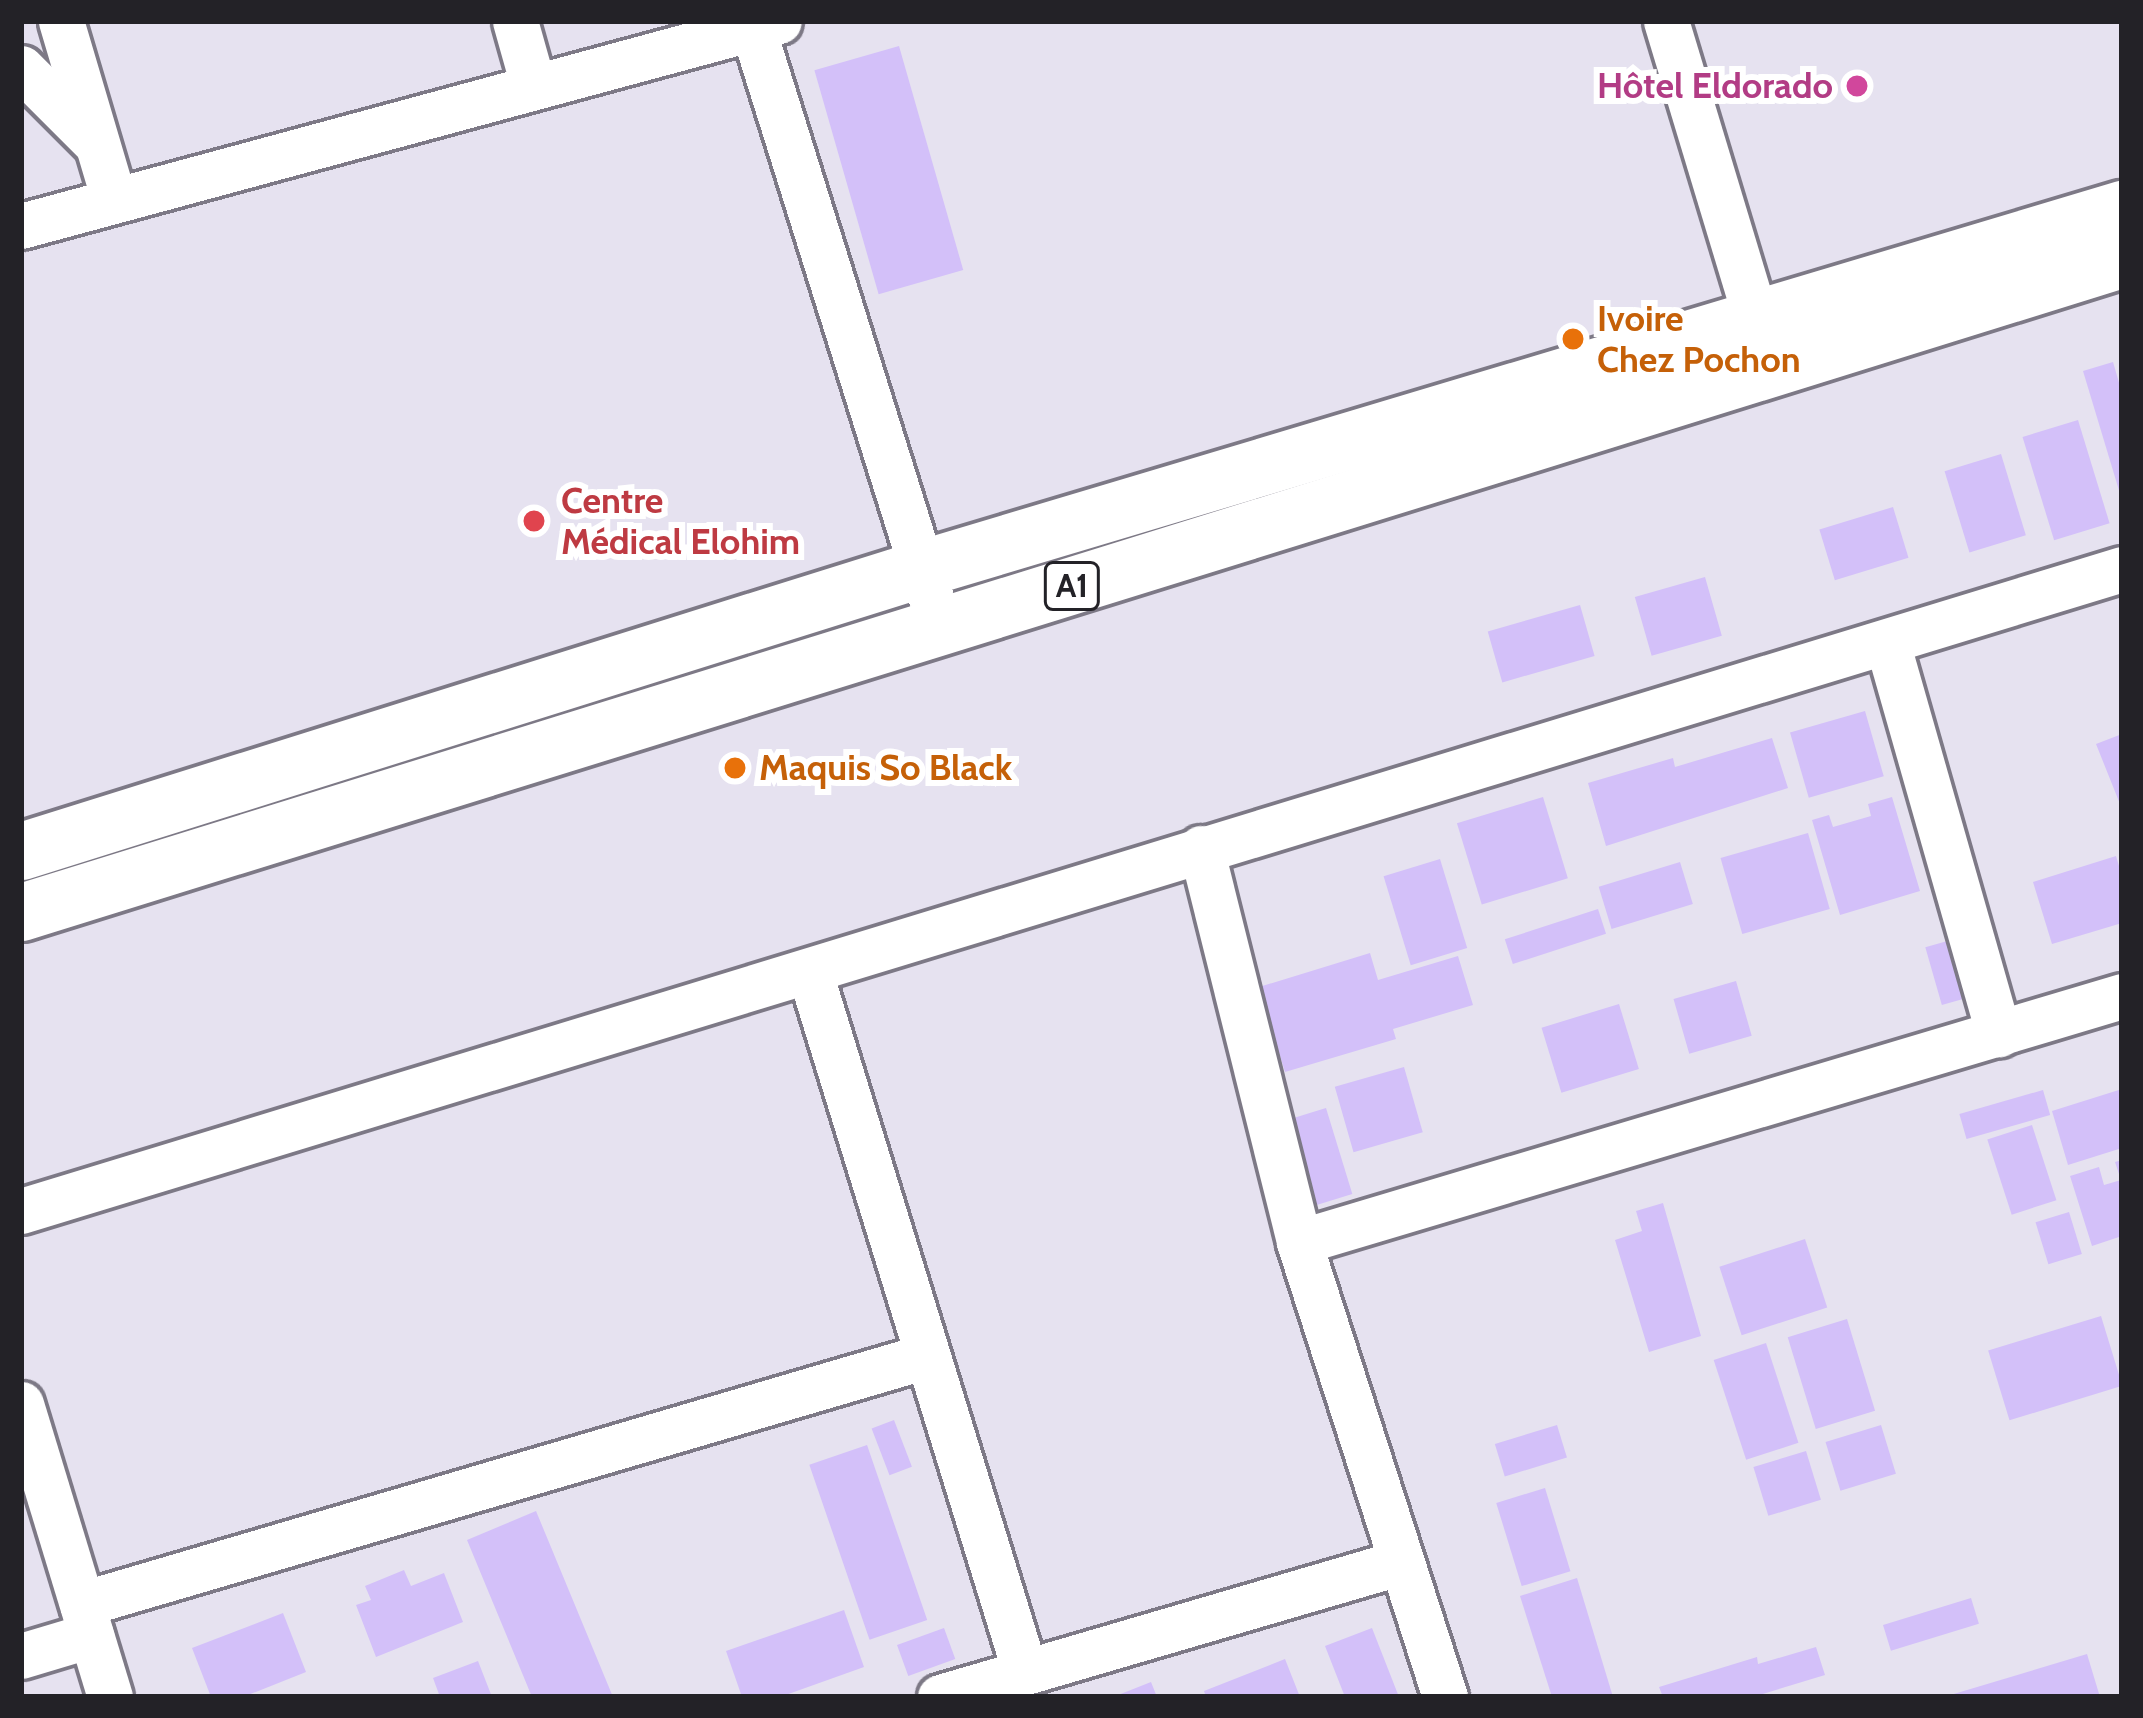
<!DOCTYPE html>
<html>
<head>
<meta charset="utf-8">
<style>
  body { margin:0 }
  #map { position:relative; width:2143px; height:1718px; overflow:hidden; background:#e6e2f0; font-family:Cabin,sans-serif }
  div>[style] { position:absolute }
  .building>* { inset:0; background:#d3c0f9; transform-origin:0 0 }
  .roads { filter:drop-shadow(3px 0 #7d7986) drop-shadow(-3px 0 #7d7986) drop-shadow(0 3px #7d7986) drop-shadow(0 -3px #7d7986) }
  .minor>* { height:45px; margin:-22.5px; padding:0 22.5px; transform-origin:22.5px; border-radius:22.5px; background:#fff }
  .major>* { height:57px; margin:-28.5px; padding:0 28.5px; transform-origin:28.5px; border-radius:28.5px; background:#fff }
  .dots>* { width:33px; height:33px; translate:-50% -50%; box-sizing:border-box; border:6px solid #fff; border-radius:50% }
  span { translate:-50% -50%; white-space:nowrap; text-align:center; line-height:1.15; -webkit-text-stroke:12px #fff; paint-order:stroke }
  .shield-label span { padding:3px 9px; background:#fff; border:3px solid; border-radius:9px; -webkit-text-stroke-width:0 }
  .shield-label { font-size:33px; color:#232227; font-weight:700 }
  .hotel-label { font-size:36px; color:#b23c85; font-weight:700 }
  .right { translate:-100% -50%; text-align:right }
  .food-label { font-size:36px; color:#c56008; font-weight:700 }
  .left { translate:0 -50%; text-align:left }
  .health-label { font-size:36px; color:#be3a42; font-weight:700 }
  .frame { position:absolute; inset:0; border:24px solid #232227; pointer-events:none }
</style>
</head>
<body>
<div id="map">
  <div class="building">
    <div style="left:899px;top:46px;width:233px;height:88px;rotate:74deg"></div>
    <div style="clip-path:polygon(2113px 362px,2122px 393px,2121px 497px,2083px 371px)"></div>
    <div style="left:2078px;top:420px;width:108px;height:58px;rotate:73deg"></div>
    <div style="left:2001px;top:454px;width:85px;height:59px;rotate:73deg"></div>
    <div style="left:1893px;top:507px;width:53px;height:77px;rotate:73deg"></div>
    <div style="left:1705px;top:577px;width:61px;height:73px;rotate:74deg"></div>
    <div style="left:1580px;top:605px;width:53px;height:96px;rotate:74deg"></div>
    <div style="left:1865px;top:711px;width:68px;height:78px;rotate:74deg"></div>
    <div style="clip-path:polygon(2122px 734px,2122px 809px,2096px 744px)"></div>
    <div style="clip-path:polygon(1772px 738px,1788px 788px,1606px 846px,1588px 783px,1673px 758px,1675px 767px)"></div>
    <div style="left:1543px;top:797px;width:85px;height:90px;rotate:73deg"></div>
    <div style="clip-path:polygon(1892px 797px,1920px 891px,1840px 915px,1812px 820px,1829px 815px,1833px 827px,1871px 816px,1868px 804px)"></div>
    <div style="left:1808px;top:833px;width:79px;height:91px;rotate:74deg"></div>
    <div style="clip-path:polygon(2116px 856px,2122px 876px,2122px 923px,2052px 944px,2033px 882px)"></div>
    <div style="left:1440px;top:859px;width:93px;height:59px;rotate:73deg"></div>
    <div style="left:1680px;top:862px;width:44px;height:85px;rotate:73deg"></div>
    <div style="left:1598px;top:909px;width:26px;height:98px;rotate:72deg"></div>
    <div style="left:1958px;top:938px;width:60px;height:34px;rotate:74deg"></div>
    <div style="clip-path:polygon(1370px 953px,1378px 980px,1458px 956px,1473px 1005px,1393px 1029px,1396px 1039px,1285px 1072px,1259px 987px)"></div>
    <div style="left:1736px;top:981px;width:57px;height:65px;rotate:74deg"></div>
    <div style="left:1619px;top:1004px;width:68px;height:81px;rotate:73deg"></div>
    <div style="left:1404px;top:1067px;width:68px;height:72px;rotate:74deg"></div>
    <div style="clip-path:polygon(2122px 1089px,2122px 1148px,2068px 1165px,2052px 1111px)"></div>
    <div style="left:2043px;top:1090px;width:26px;height:87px;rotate:74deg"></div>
    <div style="left:1326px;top:1108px;width:90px;height:39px;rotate:73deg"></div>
    <div style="left:2032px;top:1125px;width:79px;height:47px;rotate:72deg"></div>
    <div style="clip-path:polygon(2122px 1160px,2122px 1236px,2092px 1246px,2070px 1176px,2099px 1167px,2104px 1185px,2121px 1180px,2115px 1162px)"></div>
    <div style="clip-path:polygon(1663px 1203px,1701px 1336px,1649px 1352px,1615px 1240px,1642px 1231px,1636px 1211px)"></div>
    <div style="left:2069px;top:1212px;width:44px;height:35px;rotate:73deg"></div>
    <div style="left:1805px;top:1239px;width:72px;height:90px;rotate:72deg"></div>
    <div style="left:2101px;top:1316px;width:73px;height:118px;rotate:73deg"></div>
    <div style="left:1847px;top:1319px;width:96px;height:62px;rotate:73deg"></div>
    <div style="left:1766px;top:1343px;width:105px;height:55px;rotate:72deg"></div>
    <div style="left:894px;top:1420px;width:50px;height:24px;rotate:69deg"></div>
    <div style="left:1557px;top:1425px;width:34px;height:65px;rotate:73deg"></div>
    <div style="left:1881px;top:1425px;width:51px;height:58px;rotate:73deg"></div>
    <div style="left:867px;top:1445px;width:185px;height:61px;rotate:71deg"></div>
    <div style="left:1806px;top:1451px;width:51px;height:55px;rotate:73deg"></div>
    <div style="left:1545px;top:1488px;width:87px;height:51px;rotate:73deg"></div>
    <div style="clip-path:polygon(536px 1511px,613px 1697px,532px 1697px,467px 1540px)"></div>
    <div style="clip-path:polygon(404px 1570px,411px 1586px,444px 1573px,463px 1622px,376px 1657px,356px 1605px,371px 1600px,365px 1586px)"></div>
    <div style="clip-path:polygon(1577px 1578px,1613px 1697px,1552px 1697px,1520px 1596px)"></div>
    <div style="left:1971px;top:1598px;width:27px;height:92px;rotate:73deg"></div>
    <div style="clip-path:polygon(844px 1610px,864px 1667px,780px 1697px,742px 1697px,726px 1651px)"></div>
    <div style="clip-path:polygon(283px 1613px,306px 1672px,243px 1697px,211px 1697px,192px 1648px)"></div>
    <div style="left:944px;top:1628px;width:33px;height:50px;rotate:70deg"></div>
    <div style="clip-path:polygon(1372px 1628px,1399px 1697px,1345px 1697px,1325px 1646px)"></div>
    <div style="clip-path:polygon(1816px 1647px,1825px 1675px,1753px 1697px,1663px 1697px,1659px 1687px,1757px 1657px,1758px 1664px)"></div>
    <div style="clip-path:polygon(2087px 1654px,2100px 1697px,1947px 1697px,1947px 1696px)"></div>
    <div style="clip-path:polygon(1285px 1659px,1300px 1697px,1206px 1697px,1204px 1691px)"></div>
    <div style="clip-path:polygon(478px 1661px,492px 1697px,440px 1697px,433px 1678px)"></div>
    <div style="clip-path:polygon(1151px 1682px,1157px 1697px,1113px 1697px)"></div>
  </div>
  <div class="roads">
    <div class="minor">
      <div style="left:61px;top:21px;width:187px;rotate:73.5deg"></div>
      <div style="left:515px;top:21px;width:66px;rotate:74.3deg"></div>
      <div style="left:1666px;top:21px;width:346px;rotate:73.2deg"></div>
      <div style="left:753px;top:29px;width:596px;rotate:72.63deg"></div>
      <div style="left:21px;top:68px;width:105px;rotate:45deg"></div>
      <div style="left:21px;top:226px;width:785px;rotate:-15.13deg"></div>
      <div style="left:1887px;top:642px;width:408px;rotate:74.1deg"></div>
      <div style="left:1201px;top:848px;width:406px;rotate:76deg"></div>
      <div style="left:1299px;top:1242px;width:478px;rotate:72.2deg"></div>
      <div style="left:810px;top:973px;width:731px;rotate:72.9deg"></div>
      <div style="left:21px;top:1211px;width:2197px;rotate:-16.99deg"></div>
      <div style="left:1299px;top:1242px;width:859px;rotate:-16.64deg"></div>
      <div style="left:21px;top:1404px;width:306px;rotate:73.1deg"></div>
      <div style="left:82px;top:1604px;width:880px;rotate:-16.37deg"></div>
      <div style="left:21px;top:1656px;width:73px;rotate:-16.7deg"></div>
      <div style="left:940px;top:1697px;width:481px;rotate:-16.3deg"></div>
    </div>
    <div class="major">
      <div style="left:21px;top:851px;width:945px;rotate:-17.42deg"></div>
      <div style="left:923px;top:568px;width:1252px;rotate:-16.67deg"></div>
      <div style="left:21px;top:912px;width:2200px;rotate:-17.27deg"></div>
    </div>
  </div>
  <div class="dots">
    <div style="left:1857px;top:86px;background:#d1479c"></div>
    <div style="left:1573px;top:339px;background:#e8710a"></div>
    <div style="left:534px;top:521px;background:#e0444e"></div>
    <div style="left:735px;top:768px;background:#e8710a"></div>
  </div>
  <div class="shield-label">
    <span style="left:1072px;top:586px">A1</span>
  </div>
  <div class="hotel-label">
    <span class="right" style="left:1833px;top:86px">Hôtel Eldorado</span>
  </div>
  <div class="food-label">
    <span class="left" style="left:1597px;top:339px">Ivoire<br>Chez Pochon</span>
    <span class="left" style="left:759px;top:768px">Maquis So Black</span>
  </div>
  <div class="health-label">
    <span class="left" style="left:561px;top:521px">Centre<br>Médical Elohim</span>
  </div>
  <div class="frame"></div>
</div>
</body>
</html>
